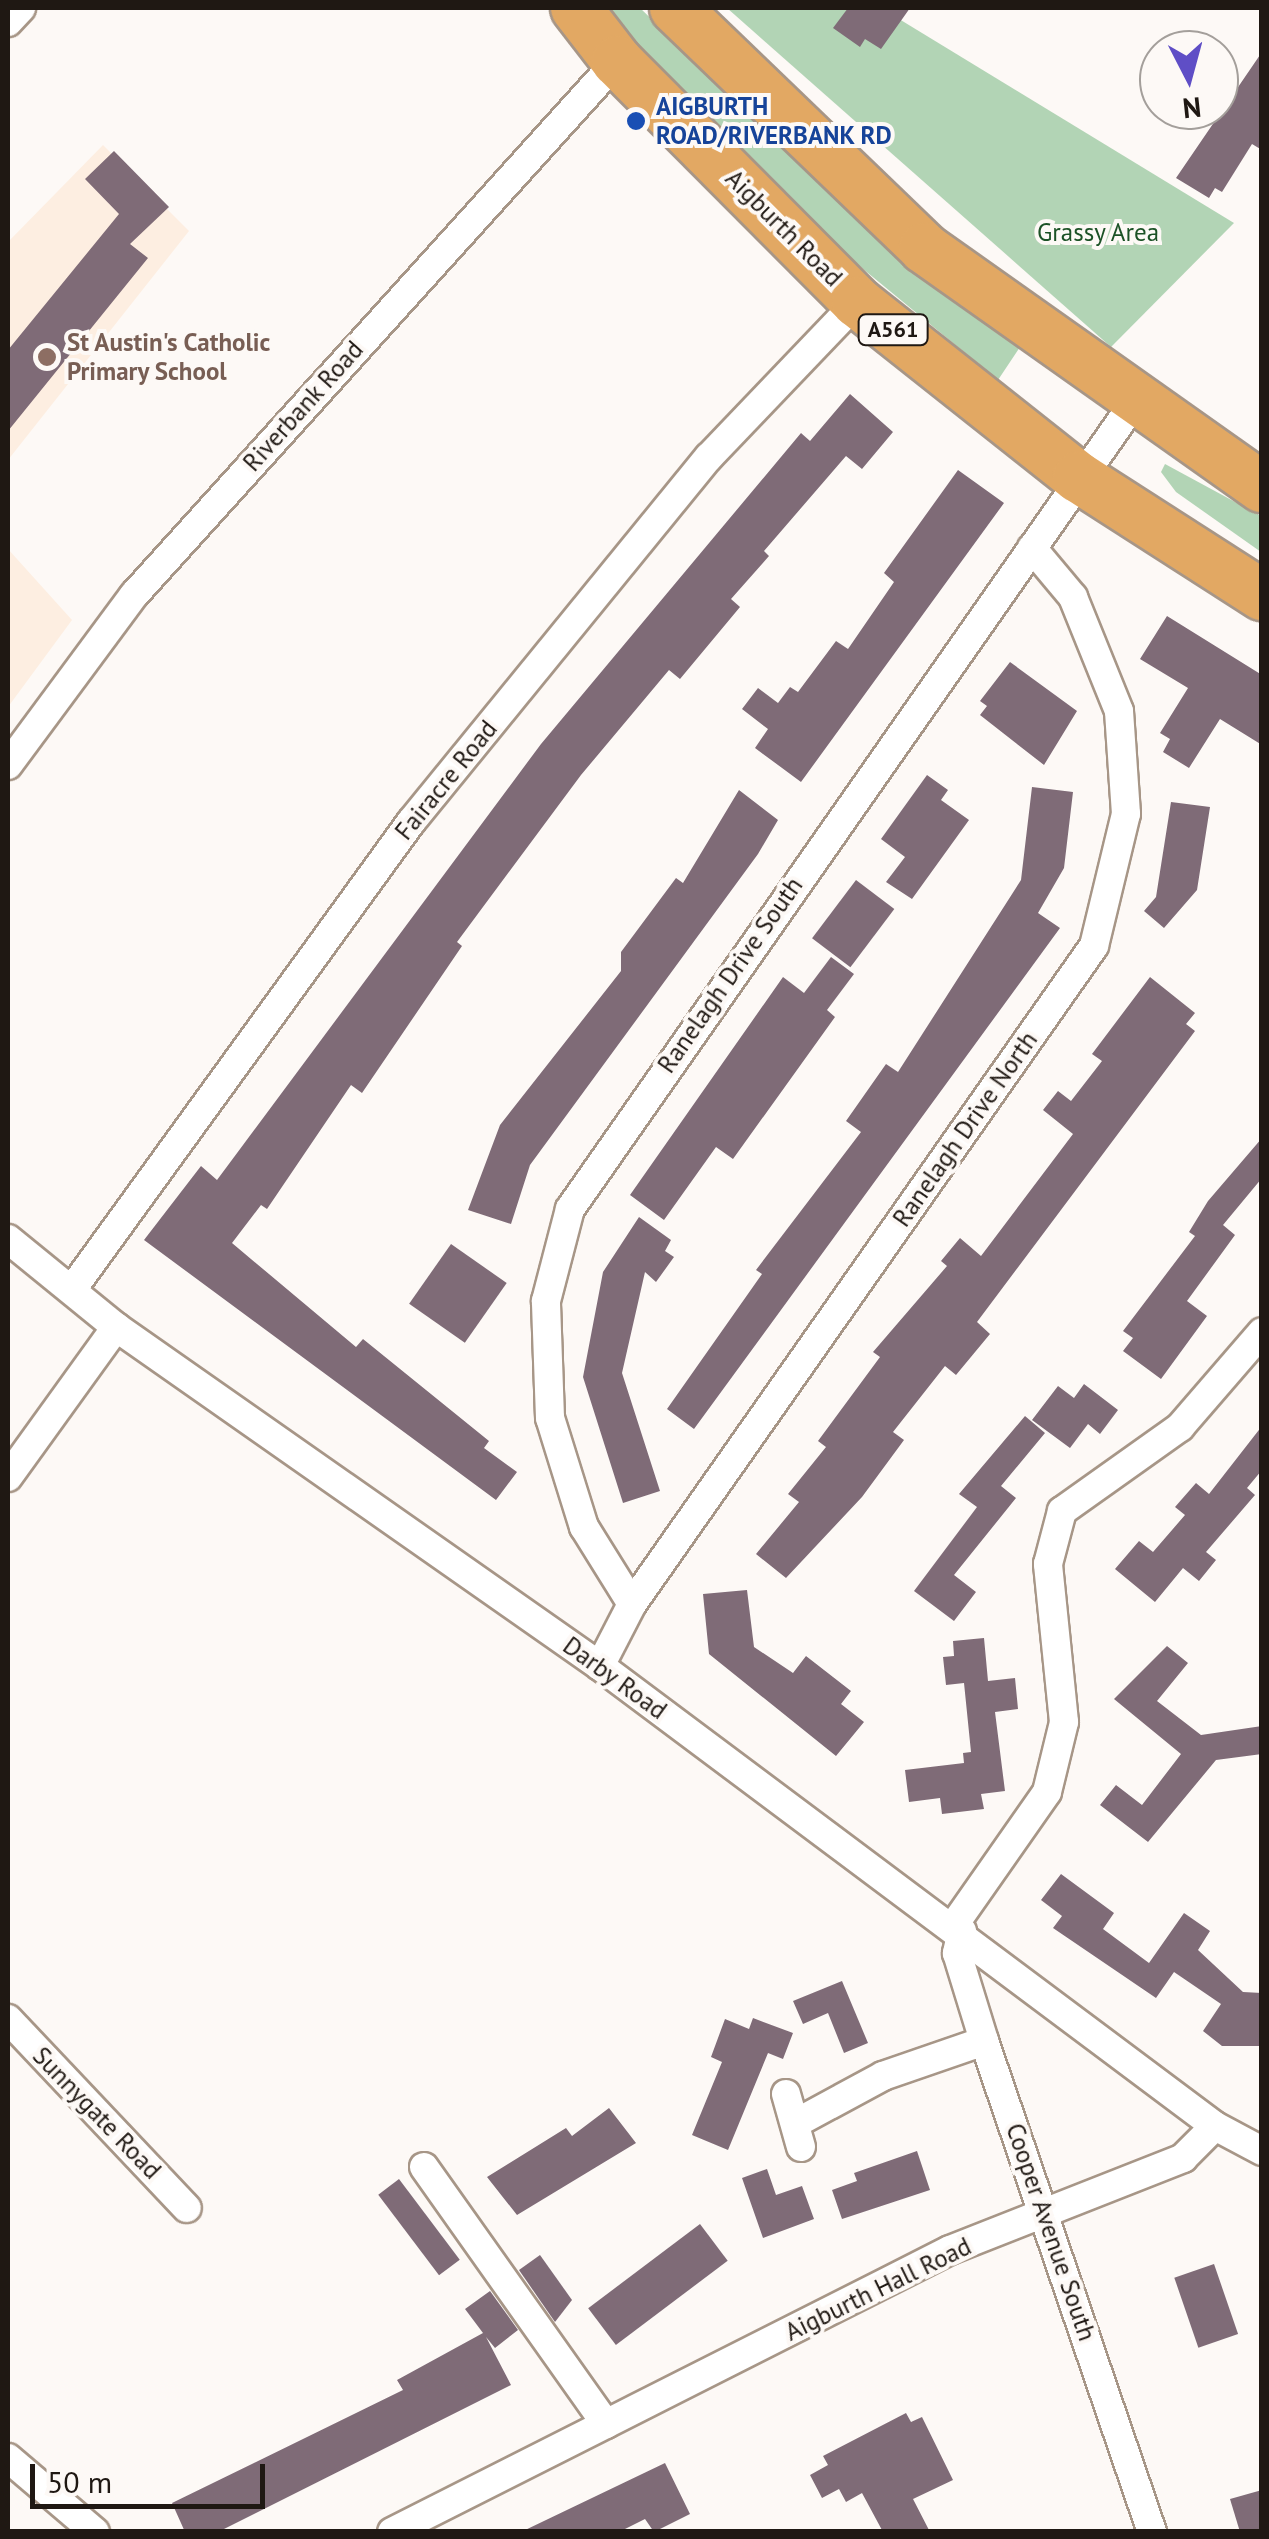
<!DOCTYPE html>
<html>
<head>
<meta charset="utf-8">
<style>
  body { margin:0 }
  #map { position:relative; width:1269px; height:2539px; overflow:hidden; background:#fdf9f6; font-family:"PT Sans",sans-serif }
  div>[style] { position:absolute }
  .built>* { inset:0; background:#fdeee1 }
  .green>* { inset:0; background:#b2d4b5 }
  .building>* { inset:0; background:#7f6b77; transform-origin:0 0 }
  .roads { filter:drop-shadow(2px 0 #a79687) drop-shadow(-2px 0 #a79687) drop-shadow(0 2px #a79687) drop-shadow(0 -2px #a79687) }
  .street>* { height:28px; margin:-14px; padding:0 14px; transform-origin:14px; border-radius:14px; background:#fff }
  .highway>* { height:50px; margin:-25px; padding:0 25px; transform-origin:25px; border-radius:25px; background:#e2a863 }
  .dots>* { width:28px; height:28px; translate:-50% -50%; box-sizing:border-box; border:5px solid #fdf9f6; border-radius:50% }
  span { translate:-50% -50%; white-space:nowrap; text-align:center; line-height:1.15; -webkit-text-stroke:8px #fdf9f6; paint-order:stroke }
  .shield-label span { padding:2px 8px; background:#fdf9f6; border:2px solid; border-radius:8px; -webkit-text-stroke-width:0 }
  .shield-label { font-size:22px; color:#1f1813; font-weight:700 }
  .transit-label { font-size:25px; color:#164399; font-weight:700 }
  .left { translate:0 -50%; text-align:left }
  .street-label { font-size:25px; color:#1f1813 }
  .park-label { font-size:25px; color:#1c5226 }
  .education-label { font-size:25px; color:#785e54; font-weight:700 }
  .frame { position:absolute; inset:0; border:10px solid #1f1813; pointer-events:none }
  .north { position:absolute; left:1139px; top:30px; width:100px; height:100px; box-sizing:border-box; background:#fdf9f6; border:2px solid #a49f9b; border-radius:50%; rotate:174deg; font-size:28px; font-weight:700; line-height:40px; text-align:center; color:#1f1813 }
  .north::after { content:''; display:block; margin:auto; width:35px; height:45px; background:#5f4ec6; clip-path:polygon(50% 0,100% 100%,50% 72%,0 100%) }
  .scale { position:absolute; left:30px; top:2464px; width:235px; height:45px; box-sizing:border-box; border:5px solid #1f1813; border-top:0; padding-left:12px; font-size:30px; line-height:35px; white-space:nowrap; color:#1f1813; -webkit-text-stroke:8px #fdf9f6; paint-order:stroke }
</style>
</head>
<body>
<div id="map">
  <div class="built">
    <div style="clip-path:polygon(103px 145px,189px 231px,8px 460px,8px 242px)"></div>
    <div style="clip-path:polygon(8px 549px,72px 620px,8px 707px)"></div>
  </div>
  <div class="green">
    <div style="clip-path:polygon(602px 8px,640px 8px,852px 212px,1020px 347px,998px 380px,823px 236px)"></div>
    <div style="clip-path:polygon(727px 8px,881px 8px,1234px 223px,1111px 347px)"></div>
    <div style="clip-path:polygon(1165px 464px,1261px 516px,1261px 552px,1176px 492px,1161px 472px)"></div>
  </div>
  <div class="building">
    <div style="clip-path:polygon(848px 8px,910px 8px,881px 49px,865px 39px,860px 47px,833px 28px)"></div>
    <div style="clip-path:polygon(1262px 52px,1262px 150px,1252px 144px,1222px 192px,1215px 188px,1209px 198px,1176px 178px)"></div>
    <div style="clip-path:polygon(114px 151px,169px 207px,130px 244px,148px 258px,8px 431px,8px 350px,119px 214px,85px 179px)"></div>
    <div style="clip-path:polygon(850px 394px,893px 432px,862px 469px,846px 456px,764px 551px,769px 556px,731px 599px,740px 607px,680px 679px,669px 670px,581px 775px,457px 942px,462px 946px,362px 1093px,351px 1085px,267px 1209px,261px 1205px,232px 1243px,356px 1347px,363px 1339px,489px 1441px,484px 1448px,517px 1472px,496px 1500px,144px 1240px,201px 1166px,217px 1180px,541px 744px,801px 433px,810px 441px)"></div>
    <div style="clip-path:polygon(958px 470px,1004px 503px,801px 782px,755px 748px,768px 729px,742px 709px,758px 688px,778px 703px,790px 687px,798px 692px,836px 641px,848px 649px,894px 582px,884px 573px)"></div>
    <div style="clip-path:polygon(1167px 616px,1262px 675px,1262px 745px,1220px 719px,1189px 768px,1163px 752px,1170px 739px,1160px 733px,1188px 688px,1140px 659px)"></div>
    <div style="clip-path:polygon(1010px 662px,1077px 711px,1044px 765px,980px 715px,987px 706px,980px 701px)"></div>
    <div style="clip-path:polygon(927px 775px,948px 790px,941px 800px,969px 820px,912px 899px,886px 882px,905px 857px,881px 839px)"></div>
    <div style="clip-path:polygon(1032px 787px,1073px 792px,1064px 868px,1038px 913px,1060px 928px,694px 1429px,667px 1409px,762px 1274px,756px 1270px,861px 1132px,846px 1121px,886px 1064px,898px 1072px,1021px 880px)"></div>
    <div style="clip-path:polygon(739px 790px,778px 820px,758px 854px,530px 1165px,511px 1224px,468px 1210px,500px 1125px,621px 971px,621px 952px,676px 878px,683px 883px)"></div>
    <div style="clip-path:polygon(1171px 802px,1210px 807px,1197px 890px,1164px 928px,1144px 911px,1156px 897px)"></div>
    <div style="left:856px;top:880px;width:48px;height:73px;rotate:37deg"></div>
    <div style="clip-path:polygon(831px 957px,854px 974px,827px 1010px,835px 1017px,733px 1159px,716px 1147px,664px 1220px,630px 1195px,783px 977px,804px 993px)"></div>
    <div style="clip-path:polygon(1150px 977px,1195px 1013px,1186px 1024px,1195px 1031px,977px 1322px,990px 1334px,956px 1375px,945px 1366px,893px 1432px,904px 1440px,862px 1497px,786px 1578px,756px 1554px,799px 1502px,788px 1494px,826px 1447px,818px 1441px,880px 1357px,873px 1352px,947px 1266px,941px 1261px,960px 1238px,981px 1256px,1073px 1134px,1043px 1110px,1058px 1091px,1071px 1101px,1102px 1061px,1092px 1054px)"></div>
    <div style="clip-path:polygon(1262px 1138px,1262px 1178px,1223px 1225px,1235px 1235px,1187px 1301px,1207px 1316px,1161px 1379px,1123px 1351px,1133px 1338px,1123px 1331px,1195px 1236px,1189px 1232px,1208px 1201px)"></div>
    <div style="clip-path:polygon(639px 1217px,671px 1240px,665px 1251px,674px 1257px,656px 1282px,645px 1272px,622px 1373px,660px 1491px,623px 1503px,583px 1377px,603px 1272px)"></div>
    <div style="left:451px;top:1244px;width:68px;height:73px;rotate:35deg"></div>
    <div style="clip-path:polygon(1084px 1384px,1118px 1410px,1100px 1434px,1088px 1424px,1070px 1448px,1032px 1420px,1058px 1386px,1074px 1398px)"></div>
    <div style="clip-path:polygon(1025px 1416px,1045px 1433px,1001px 1486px,1016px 1498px,954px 1575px,976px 1592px,954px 1621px,914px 1591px,977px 1507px,959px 1494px)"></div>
    <div style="clip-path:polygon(1262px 1426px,1262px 1470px,1247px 1488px,1255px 1495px,1206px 1552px,1216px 1560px,1199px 1581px,1183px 1568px,1155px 1602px,1115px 1569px,1139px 1541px,1153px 1552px,1185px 1515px,1175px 1507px,1196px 1483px,1209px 1494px)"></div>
    <div style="clip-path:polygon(747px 1590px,754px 1647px,793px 1673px,806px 1656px,851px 1691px,841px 1704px,864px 1722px,836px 1756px,709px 1654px,703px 1594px)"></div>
    <div style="clip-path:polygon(984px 1638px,988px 1681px,1015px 1678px,1018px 1709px,995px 1712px,1005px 1791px,981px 1794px,984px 1809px,942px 1814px,940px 1798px,909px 1802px,905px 1770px,964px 1763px,963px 1753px,971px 1752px,964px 1683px,946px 1685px,943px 1657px,954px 1656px,953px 1641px)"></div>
    <div style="clip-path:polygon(1167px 1646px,1188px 1663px,1157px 1701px,1201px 1735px,1262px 1726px,1262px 1754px,1216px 1760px,1148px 1842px,1100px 1805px,1116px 1785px,1142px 1805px,1181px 1754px,1114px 1699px)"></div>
    <div style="clip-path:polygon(1061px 1874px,1114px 1913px,1103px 1929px,1149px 1963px,1184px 1913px,1210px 1931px,1198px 1950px,1243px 1992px,1262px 1993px,1262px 2046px,1222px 2046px,1203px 2031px,1221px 2004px,1174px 1972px,1156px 1998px,1053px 1928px,1062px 1916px,1041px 1900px)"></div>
    <div style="clip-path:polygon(842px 1981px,868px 2043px,844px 2053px,828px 2013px,803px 2024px,793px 2001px)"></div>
    <div style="clip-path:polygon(753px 2018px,793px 2033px,783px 2059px,768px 2053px,728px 2150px,692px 2135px,722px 2062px,711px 2057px,725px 2019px,749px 2029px)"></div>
    <div style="clip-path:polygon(609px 2108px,636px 2143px,517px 2215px,487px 2177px,566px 2128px,572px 2136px)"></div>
    <div style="clip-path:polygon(917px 2151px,930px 2190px,842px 2219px,832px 2190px,857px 2181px,854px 2173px)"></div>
    <div style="clip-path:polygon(767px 2169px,776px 2195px,802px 2186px,814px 2219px,763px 2238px,742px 2178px)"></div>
    <div style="left:399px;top:2179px;width:101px;height:26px;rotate:53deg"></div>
    <div style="left:700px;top:2224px;width:46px;height:140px;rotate:53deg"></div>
    <div style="clip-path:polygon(540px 2255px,572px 2300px,555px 2322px,519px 2270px)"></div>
    <div style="left:1214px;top:2264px;width:74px;height:42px;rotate:71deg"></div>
    <div style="clip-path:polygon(490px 2291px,518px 2330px,495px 2348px,486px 2337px,511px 2385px,218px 2532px,185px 2532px,172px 2503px,403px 2390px,397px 2380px,483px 2333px,465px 2309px)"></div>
    <div style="clip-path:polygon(906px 2413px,911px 2422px,922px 2417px,953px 2480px,913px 2499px,930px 2532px,883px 2532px,862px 2493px,846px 2502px,839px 2489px,822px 2498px,810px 2475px,828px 2465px,823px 2456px)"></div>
    <div style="clip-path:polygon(665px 2463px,690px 2514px,654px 2532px,645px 2519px,619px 2532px,521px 2532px)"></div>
    <div style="clip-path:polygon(1262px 2490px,1262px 2532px,1240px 2532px,1230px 2499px)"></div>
  </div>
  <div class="roads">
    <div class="street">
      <div style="left:8px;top:22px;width:19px;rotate:-47deg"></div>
      <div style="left:8px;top:765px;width:212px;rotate:-53.5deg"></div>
      <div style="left:134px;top:595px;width:720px;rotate:-47.87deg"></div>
      <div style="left:8px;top:1239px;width:139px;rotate:39.2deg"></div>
      <div style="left:116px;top:1327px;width:591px;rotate:35.01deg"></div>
      <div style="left:600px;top:1666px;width:768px;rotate:36.8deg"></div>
      <div style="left:1215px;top:2126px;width:53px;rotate:28deg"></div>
      <div style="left:73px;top:1288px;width:576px;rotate:-54.05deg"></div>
      <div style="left:411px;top:822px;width:471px;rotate:-50.8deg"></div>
      <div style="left:709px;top:457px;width:214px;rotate:-46.3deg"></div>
      <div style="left:8px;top:1477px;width:185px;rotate:-54.2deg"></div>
      <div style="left:632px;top:1604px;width:91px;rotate:-121.9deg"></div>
      <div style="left:584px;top:1527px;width:114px;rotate:-107.3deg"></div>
      <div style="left:550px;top:1418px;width:117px;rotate:-92deg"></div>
      <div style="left:546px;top:1301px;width:95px;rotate:-75.4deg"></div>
      <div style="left:570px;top:1209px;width:984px;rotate:-55.02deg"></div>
      <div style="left:600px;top:1666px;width:70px;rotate:-62.7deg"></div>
      <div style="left:632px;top:1604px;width:804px;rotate:-54.93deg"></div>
      <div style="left:1094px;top:946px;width:136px;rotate:-76.4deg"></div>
      <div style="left:1126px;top:814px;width:103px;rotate:-93.9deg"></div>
      <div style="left:1119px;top:711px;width:123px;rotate:-112deg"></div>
      <div style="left:1073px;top:597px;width:64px;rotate:-129.9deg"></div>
      <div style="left:954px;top:1925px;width:162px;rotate:-55deg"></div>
      <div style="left:1047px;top:1792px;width:72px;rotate:-76.3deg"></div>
      <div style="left:1064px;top:1722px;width:159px;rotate:-95.8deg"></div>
      <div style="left:1048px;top:1564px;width:55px;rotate:-75.2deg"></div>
      <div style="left:1062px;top:1511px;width:145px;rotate:-35.4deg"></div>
      <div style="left:1180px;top:1427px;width:125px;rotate:-49.2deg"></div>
      <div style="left:962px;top:1931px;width:23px;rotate:103deg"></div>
      <div style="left:957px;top:1953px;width:92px;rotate:72.9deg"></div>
      <div style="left:984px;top:2041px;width:519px;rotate:71.11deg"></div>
      <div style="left:8px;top:2019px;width:260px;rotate:46.6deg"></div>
      <div style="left:786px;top:2094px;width:55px;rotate:74.2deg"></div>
      <div style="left:798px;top:2122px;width:97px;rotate:-28.4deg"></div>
      <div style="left:883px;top:2076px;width:107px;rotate:-19.1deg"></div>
      <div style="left:424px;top:2167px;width:315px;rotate:54.7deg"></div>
      <div style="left:8px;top:2458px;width:114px;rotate:40.4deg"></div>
      <div style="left:392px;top:2532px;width:625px;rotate:-26.81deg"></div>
      <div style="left:950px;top:2250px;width:251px;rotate:-21.5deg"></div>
      <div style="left:1183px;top:2158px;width:45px;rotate:-45deg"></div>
    </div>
    <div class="highway">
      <div style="left:576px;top:8px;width:67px;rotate:52.3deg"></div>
      <div style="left:617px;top:61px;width:340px;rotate:45.1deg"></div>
      <div style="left:857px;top:302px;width:282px;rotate:38.4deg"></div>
      <div style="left:1078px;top:477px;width:219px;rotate:32.7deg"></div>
      <div style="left:675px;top:8px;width:346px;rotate:43.9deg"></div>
      <div style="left:924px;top:248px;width:414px;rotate:35.3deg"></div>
    </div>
  </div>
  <div class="dots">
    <div style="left:636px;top:121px;background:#1a4fb4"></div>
    <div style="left:47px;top:357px;background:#8d6e63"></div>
  </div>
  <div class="shield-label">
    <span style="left:893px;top:330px">A561</span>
  </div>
  <div class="transit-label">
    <span class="left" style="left:656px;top:121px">AIGBURTH<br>ROAD/RIVERBANK RD</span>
  </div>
  <div class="street-label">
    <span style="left:784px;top:228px;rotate:45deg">Aigburth Road</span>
    <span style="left:303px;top:406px;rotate:-48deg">Riverbank Road</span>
    <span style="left:446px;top:780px;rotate:-51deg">Fairacre Road</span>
    <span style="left:730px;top:975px;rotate:-55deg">Ranelagh Drive South</span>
    <span style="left:965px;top:1129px;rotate:-55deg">Ranelagh Drive North</span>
    <span style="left:615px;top:1678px;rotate:36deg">Darby Road</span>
    <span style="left:97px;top:2113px;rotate:46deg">Sunnygate Road</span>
    <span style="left:1051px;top:2232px;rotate:71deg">Cooper Avenue South</span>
    <span style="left:878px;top:2289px;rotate:-26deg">Aigburth Hall Road</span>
  </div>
  <div class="park-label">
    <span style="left:1098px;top:232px">Grassy Area</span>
  </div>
  <div class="education-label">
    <span class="left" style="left:67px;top:357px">St Austin's Catholic<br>Primary School</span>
  </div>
  <div class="frame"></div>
  <div class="north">N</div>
  <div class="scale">50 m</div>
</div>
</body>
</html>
